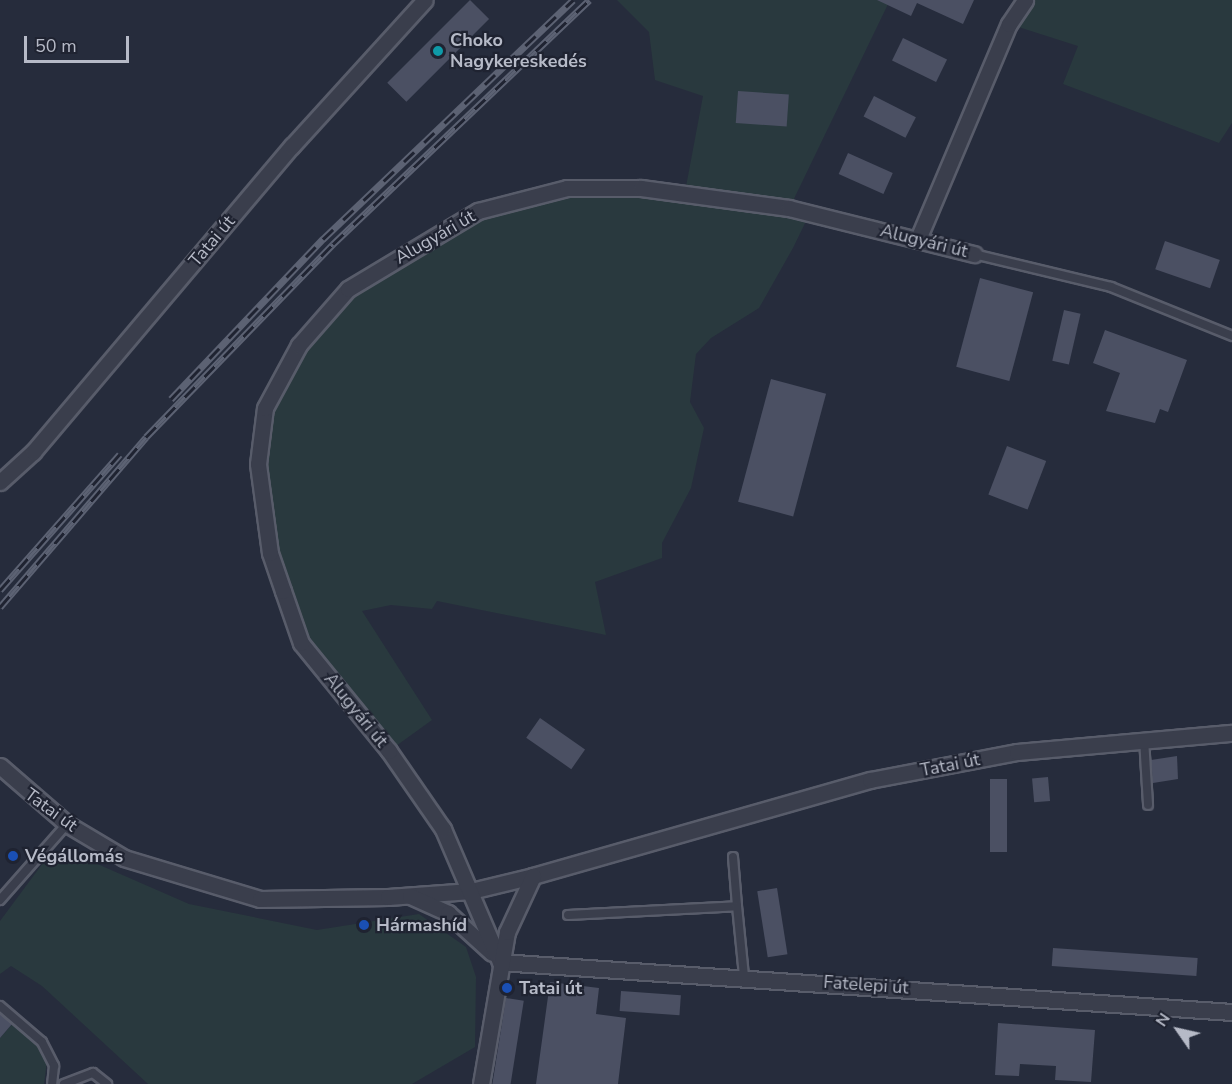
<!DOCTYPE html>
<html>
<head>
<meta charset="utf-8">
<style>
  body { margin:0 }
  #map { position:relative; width:1232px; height:1084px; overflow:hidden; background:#262c3c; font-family:"Nunito Sans",sans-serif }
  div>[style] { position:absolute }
  .green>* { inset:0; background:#29393e }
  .building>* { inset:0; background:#4b5063; transform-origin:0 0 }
  .roads { filter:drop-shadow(2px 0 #585c6a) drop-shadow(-2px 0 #585c6a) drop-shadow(0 2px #585c6a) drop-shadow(0 -2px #585c6a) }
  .service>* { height:8px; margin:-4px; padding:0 4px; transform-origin:4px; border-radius:4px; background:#3a3e4c }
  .minor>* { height:15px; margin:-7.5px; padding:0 7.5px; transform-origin:7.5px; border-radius:7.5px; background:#3a3e4c }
  .rail>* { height:7px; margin-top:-3.5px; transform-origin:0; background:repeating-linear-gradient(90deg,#1f2331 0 14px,#5c6273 0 28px); box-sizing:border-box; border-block:2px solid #5c6273 }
  .dots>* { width:16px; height:16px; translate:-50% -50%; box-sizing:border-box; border:3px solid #1f2331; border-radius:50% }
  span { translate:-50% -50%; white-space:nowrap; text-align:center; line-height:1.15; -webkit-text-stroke:4.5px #1f2331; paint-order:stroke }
  .poi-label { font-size:18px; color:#b6bac7; font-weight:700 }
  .left { translate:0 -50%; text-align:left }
  .street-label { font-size:18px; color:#b6bac7 }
  .north { position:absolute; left:1148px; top:1000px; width:60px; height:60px; -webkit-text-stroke:4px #1f2331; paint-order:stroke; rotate:304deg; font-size:16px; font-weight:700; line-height:24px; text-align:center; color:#b6bac7 }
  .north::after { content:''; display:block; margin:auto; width:21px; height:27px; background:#b6bac7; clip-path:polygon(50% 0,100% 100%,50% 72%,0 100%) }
  .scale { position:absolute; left:24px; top:36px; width:105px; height:27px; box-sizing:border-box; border:3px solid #b6bac7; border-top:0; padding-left:8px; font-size:18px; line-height:21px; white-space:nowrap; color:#b6bac7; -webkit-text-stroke:4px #1f2331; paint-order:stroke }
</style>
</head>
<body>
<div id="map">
  <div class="green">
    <div style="clip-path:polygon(617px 0,890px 0,790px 207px,810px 213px,793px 248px,759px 308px,711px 338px,696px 354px,690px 402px,704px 428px,691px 488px,662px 543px,662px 558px,595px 582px,606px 635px,437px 601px,432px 609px,391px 605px,362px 611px,432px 720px,389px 751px,301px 643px,284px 595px,258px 464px,265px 408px,299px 345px,348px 289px,478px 211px,567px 188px,685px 192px,703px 96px,655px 80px,649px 32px)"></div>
    <div style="clip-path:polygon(1025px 0,1232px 0,1232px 123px,1219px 143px,1063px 84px,1078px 46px,1009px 24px)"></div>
    <div style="clip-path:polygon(63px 849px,189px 904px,317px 930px,419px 914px,466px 947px,476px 977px,475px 1047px,412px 1084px,148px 1084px,42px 986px,11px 966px,0 974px,0 921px,43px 863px)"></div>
    <div style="clip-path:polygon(14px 1022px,38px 1042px,47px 1061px,44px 1084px,0 1084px,0 1038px)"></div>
  </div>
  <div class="building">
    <div style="left:470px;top:0;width:27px;height:117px;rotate:45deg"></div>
    <div style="clip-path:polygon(877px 0,974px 0,963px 24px,917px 3px,911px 16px)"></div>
    <div style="left:903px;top:38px;width:49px;height:25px;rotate:26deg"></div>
    <div style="left:738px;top:91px;width:51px;height:32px;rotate:4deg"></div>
    <div style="left:874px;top:96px;width:47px;height:23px;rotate:27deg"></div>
    <div style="left:848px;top:153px;width:49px;height:23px;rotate:24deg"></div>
    <div style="left:1165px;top:241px;width:58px;height:30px;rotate:19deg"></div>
    <div style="left:980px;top:278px;width:55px;height:92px;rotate:15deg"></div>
    <div style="left:1064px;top:310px;width:17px;height:52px;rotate:13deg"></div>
    <div style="clip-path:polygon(1105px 330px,1187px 360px,1168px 412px,1160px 409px,1155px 423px,1106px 411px,1120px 373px,1093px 363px)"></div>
    <div style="left:771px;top:379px;width:57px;height:127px;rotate:15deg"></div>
    <div style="left:1007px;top:446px;width:42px;height:52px;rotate:21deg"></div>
    <div style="left:540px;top:718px;width:55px;height:24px;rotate:35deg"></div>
    <div style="clip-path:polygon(1177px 756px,1178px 779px,1153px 783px,1151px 760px)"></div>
    <div style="left:1048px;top:777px;width:24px;height:16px;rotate:85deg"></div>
    <div style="left:990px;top:779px;width:17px;height:73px"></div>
    <div style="left:777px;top:888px;width:67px;height:20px;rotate:81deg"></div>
    <div style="left:1053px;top:948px;width:145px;height:18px;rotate:4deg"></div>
    <div style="clip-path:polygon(550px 982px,599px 988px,596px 1014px,626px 1018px,618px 1084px,536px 1084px)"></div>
    <div style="left:621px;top:991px;width:60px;height:20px;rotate:4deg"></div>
    <div style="left:506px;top:998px;width:18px;height:87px;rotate:9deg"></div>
    <div style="clip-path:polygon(0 1014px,12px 1024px,0 1038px)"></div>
    <div style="clip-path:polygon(998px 1023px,1095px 1030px,1091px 1082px,1055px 1080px,1056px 1066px,1020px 1064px,1019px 1076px,995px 1075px)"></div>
  </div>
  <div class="roads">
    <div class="service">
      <div style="left:974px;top:254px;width:141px;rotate:13.5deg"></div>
      <div style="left:1111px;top:287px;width:131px;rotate:22deg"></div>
      <div style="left:1144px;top:739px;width:66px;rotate:86.5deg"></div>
      <div style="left:733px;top:857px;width:49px;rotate:85.3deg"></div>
      <div style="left:0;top:900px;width:101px;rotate:-48.6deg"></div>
      <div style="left:568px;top:915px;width:169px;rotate:-3deg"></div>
      <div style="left:737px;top:906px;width:70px;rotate:84.3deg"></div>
      <div style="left:0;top:1006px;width:55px;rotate:40.6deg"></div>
      <div style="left:42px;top:1042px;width:27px;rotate:63deg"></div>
      <div style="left:54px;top:1066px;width:18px;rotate:96deg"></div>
      <div style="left:64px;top:1084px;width:31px;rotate:-21deg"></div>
      <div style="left:93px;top:1073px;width:18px;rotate:38deg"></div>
    </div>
    <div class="minor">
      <div style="left:918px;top:239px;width:233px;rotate:-67.1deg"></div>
      <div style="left:1009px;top:24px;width:29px;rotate:-56deg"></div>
      <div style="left:0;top:482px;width:45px;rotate:-42.3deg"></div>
      <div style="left:33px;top:452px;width:401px;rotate:-49.8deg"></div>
      <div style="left:292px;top:146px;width:197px;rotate:-47.7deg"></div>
      <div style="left:0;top:766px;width:89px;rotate:40.9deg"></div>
      <div style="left:67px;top:824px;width:66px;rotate:30.8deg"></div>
      <div style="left:124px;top:858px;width:142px;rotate:16.8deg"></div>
      <div style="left:260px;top:899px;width:128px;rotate:-0.9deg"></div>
      <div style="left:388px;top:897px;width:83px;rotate:-4.1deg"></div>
      <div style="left:471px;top:891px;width:64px;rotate:-13.6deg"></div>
      <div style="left:533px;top:876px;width:350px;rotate:-15.9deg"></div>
      <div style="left:870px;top:780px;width:150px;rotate:-10.8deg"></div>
      <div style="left:1017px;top:752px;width:216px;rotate:-5.1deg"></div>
      <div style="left:410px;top:896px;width:42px;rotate:24.1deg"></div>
      <div style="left:448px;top:913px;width:59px;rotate:42.3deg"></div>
      <div style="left:500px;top:962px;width:145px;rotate:-113.2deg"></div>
      <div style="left:443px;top:829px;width:95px;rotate:-124.7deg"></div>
      <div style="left:389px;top:751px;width:139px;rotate:-129.2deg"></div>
      <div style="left:301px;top:643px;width:55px;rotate:-109.1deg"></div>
      <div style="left:283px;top:591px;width:40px;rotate:-108.9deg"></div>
      <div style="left:270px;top:553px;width:90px;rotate:-97.7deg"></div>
      <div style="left:258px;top:464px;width:56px;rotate:-82.9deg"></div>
      <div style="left:265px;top:408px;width:72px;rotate:-61.6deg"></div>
      <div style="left:299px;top:345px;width:74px;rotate:-48.8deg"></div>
      <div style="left:348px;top:289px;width:152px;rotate:-31deg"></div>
      <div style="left:478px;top:211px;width:92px;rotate:-14.5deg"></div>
      <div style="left:567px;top:188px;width:74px"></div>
      <div style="left:641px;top:188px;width:149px;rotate:7.7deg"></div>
      <div style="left:789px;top:208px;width:191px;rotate:14deg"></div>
      <div style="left:500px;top:962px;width:734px;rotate:3.91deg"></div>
      <div style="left:481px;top:1084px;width:154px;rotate:-80.3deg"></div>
      <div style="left:507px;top:932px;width:62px;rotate:-65.1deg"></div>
    </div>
  </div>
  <div class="rail">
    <div style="left:171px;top:399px;width:221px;rotate:-46.5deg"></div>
    <div style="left:323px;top:239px;width:346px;rotate:-43.7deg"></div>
    <div style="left:0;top:590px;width:181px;rotate:-48.6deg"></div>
    <div style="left:0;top:607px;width:224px;rotate:-49.3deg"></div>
    <div style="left:146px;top:437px;width:269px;rotate:-45.9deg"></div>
    <div style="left:333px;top:244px;width:354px;rotate:-43.6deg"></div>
  </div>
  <div class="dots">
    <div style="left:438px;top:51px;background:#0f9aa8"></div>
    <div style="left:13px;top:856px;background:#1a4fb4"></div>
    <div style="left:364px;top:925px;background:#1a4fb4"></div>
    <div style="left:507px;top:988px;background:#1a4fb4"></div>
  </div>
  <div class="poi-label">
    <span class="left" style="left:450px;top:51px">Choko<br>Nagykereskedés</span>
    <span class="left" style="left:25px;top:856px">Végállomás</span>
    <span class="left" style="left:376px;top:925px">Hármashíd</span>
    <span class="left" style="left:519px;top:988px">Tatai út</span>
  </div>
  <div class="street-label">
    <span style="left:435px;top:237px;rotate:-30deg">Alugyári út</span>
    <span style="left:212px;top:241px;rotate:-50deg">Tatai út</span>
    <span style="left:924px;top:241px;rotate:14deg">Alugyári út</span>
    <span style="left:356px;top:710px;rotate:51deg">Alugyári út</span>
    <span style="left:950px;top:765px;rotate:-11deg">Tatai út</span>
    <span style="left:51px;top:810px;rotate:36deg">Tatai út</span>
    <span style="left:866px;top:985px;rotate:4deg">Fatelepi út</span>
  </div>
  <div class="north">N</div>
  <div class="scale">50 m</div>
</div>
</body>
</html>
